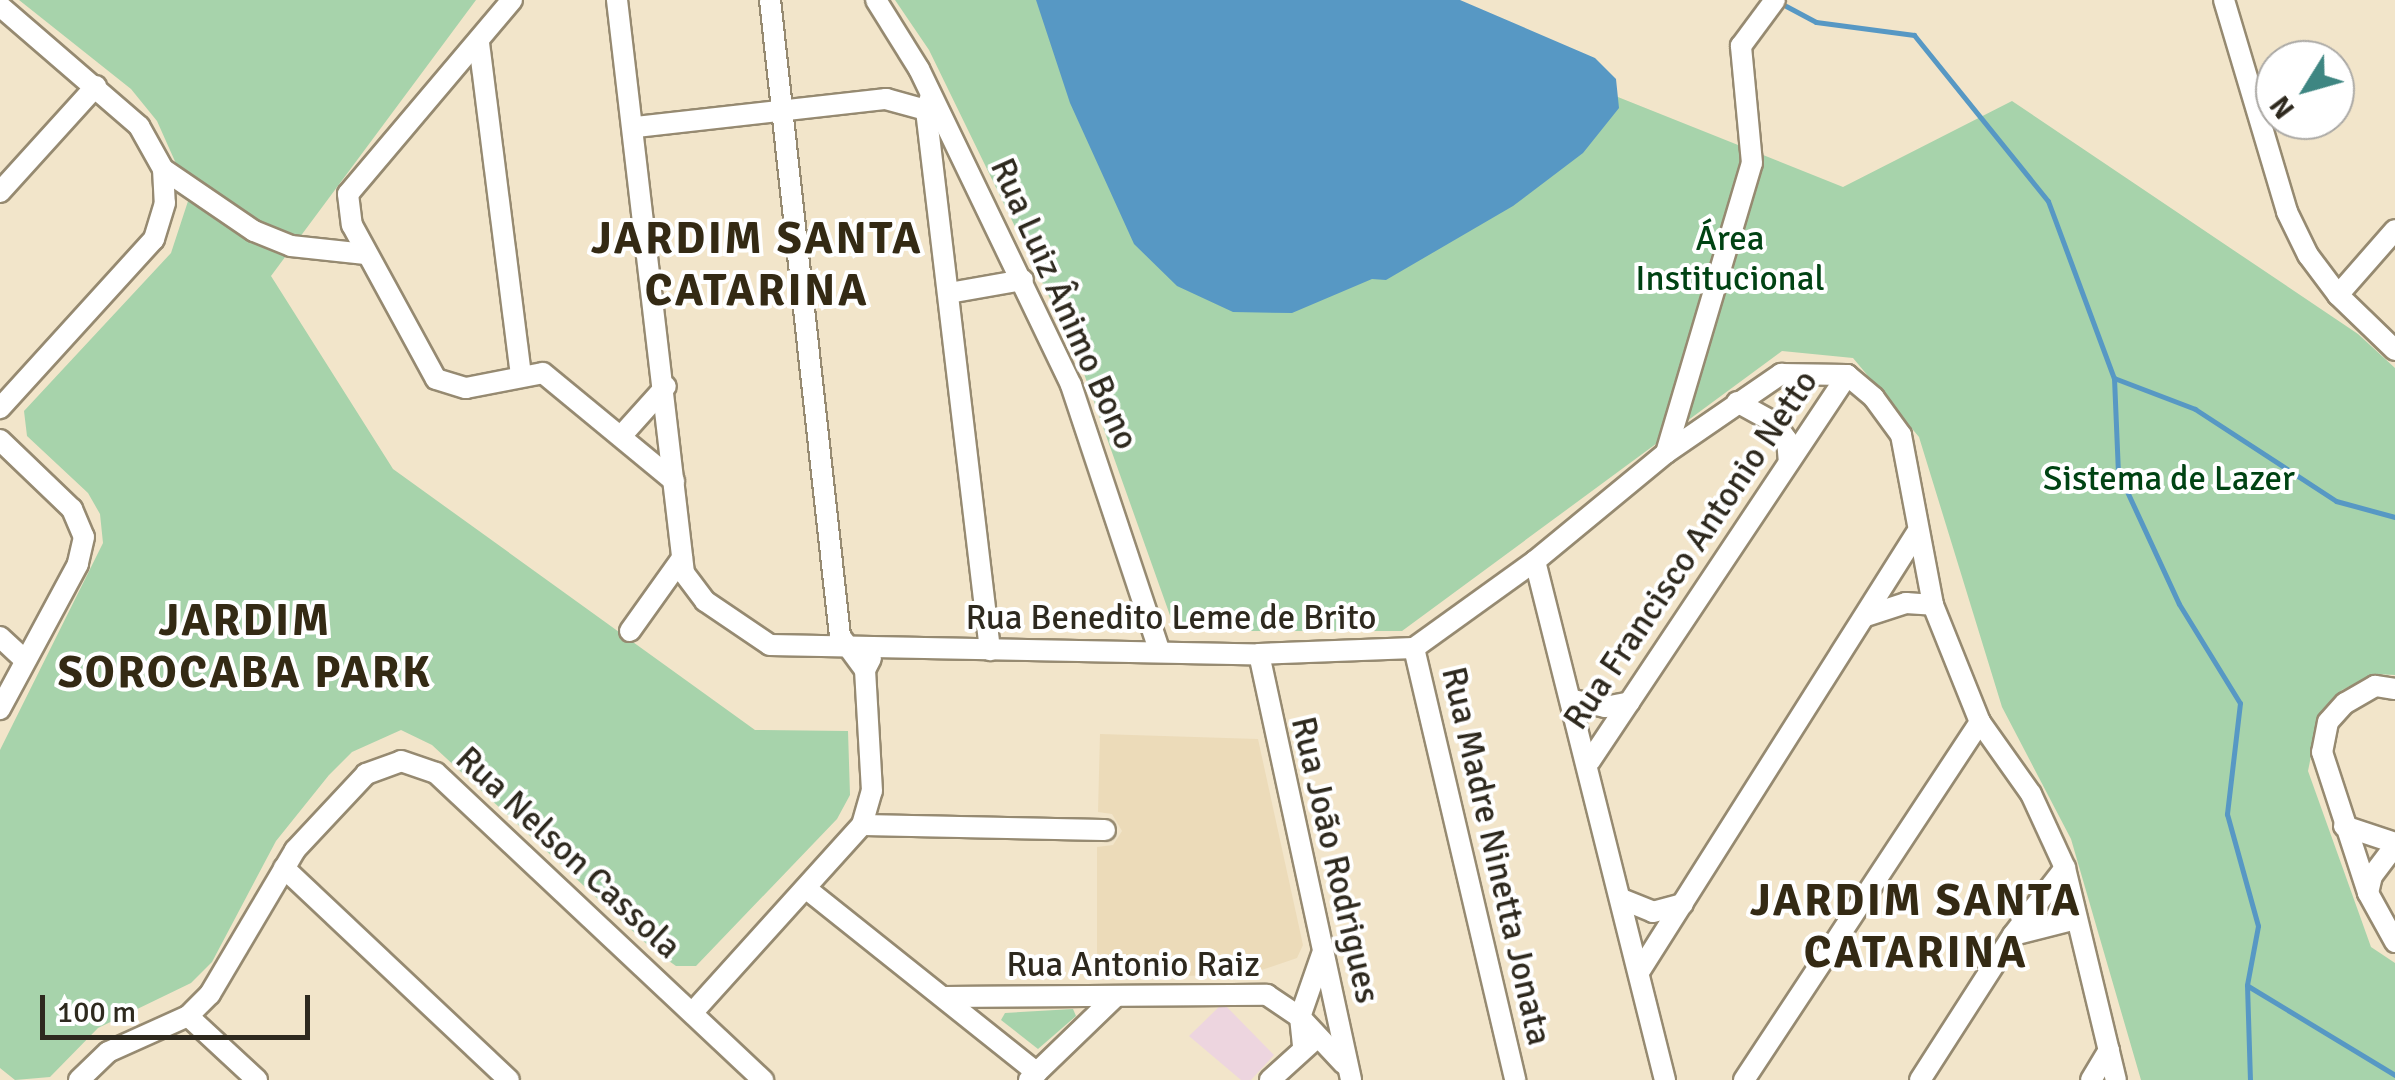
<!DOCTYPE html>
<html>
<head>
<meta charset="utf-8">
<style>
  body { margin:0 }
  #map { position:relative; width:2395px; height:1080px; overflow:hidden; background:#f2e5ca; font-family:Signika,sans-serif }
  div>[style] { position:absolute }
  .commercial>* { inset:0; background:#edd5df }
  .built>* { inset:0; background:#ecdbb9 }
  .green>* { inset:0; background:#a7d3ab }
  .water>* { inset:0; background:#5798c4 }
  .stream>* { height:5px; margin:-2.5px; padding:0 2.5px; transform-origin:2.5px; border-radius:2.5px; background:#5798c4 }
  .roads { filter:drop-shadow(2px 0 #968a71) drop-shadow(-2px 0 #968a71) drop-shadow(0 2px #968a71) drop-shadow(0 -2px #968a71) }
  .minor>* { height:20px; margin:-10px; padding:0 10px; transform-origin:10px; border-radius:10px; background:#fff }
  span { translate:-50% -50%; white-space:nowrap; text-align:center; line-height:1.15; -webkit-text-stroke:8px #fff; paint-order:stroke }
  .park-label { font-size:35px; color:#004313 }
  .street-label { font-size:35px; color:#2e291e }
  .district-label { font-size:45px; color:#342a14; font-weight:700; letter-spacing:2.5px }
  .north { position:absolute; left:2255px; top:40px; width:100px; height:100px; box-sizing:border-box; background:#fff; border:2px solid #aba9a5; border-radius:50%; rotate:233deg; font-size:28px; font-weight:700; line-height:40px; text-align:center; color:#2e291e }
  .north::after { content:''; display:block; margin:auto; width:35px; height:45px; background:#3e8682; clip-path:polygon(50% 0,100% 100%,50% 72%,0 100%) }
  .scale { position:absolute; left:40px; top:995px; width:270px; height:45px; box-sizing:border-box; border:5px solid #2e291e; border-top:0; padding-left:12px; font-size:30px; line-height:35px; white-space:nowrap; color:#2e291e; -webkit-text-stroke:8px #fff; paint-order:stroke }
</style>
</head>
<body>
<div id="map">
  <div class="commercial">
    <div style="clip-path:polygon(1223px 1003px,1274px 1055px,1251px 1080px,1241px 1080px,1189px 1036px)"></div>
  </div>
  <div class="built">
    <div style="clip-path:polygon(1100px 734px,1258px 739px,1303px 945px,1297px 958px,1247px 975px,1097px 977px,1097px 847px,1113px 845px,1122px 831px,1112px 814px,1098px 812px)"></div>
  </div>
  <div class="green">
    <div style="clip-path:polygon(19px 0,476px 0,271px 276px,393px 469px,755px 730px,848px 731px,850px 795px,837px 819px,696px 966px,676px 966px,652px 949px,432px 745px,401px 730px,352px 752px,329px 775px,276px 841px,212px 962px,191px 983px,98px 1028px,50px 1077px,15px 1080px,0 1068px,0 750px,103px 543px,100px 514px,88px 493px,27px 436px,24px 411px,171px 253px,190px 195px,157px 121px,131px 89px)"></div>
    <div style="clip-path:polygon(895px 0,1375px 0,1843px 187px,2012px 101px,2358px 334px,2395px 368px,2395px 675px,2375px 674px,2342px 690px,2318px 721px,2308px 771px,2371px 947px,2395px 963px,2395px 1080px,2141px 1080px,2071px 839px,2002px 707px,1919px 437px,1853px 358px,1782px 351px,1402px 631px,1189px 631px,1172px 621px,1077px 354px,929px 50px)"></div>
    <div style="clip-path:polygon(1073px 1009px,1076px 1016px,1038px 1049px,1001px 1020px,1005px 1013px)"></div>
  </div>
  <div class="water">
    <div style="clip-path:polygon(1036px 0,1460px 0,1595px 58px,1616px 79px,1619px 108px,1583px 153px,1513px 206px,1386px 280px,1372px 279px,1292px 313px,1233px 312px,1177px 286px,1134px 244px,1070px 103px)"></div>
  </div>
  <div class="stream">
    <div style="left:1786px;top:6px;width:34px;rotate:28deg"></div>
    <div style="left:1816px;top:22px;width:99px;rotate:7.6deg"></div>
    <div style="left:1914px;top:35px;width:213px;rotate:51.1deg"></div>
    <div style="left:2048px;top:201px;width:189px;rotate:69.6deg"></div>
    <div style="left:2114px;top:378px;width:87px;rotate:20.9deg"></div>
    <div style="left:2195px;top:409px;width:168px;rotate:33.1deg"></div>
    <div style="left:2336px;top:501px;width:61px;rotate:15.2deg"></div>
    <div style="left:2114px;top:378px;width:94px;rotate:87.6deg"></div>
    <div style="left:2118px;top:472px;width:145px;rotate:65.2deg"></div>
    <div style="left:2179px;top:604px;width:116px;rotate:58.4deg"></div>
    <div style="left:2240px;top:703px;width:112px;rotate:96.7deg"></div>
    <div style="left:2227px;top:814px;width:116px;rotate:74.5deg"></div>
    <div style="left:2258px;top:926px;width:60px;rotate:100.6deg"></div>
    <div style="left:2247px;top:985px;width:95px;rotate:88.2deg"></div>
    <div style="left:2248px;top:986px;width:172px;rotate:31.2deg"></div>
  </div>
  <div class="roads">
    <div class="minor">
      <div style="left:512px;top:0;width:254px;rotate:130.2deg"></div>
      <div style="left:348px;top:194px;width:31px;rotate:83deg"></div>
      <div style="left:352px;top:225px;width:175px;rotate:61.4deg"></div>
      <div style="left:436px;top:379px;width:31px;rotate:17deg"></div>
      <div style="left:466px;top:388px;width:78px;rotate:-11deg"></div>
      <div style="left:543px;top:373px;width:170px;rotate:39.5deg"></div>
      <div style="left:617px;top:0;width:577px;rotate:83.33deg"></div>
      <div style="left:684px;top:573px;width:35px;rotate:53deg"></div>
      <div style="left:705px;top:601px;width:78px;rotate:34.1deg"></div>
      <div style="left:770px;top:645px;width:489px;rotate:1.1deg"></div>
      <div style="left:1259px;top:654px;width:155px;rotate:-2.2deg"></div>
      <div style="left:1414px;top:648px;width:149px;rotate:-35.7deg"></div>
      <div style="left:1535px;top:561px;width:170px;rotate:-39.5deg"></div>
      <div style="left:1666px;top:453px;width:140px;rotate:-34.5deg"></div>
      <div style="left:1781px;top:374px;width:66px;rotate:0.9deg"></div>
      <div style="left:770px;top:0;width:640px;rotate:83.72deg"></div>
      <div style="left:840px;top:636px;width:42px;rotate:53.7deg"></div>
      <div style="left:876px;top:0;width:81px;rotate:58.1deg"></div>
      <div style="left:919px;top:69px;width:351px;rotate:64.3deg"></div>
      <div style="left:1071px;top:385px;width:279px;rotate:71.6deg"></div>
      <div style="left:2224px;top:0;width:221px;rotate:73.4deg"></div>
      <div style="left:2287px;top:212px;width:48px;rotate:64deg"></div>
      <div style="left:2308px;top:255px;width:50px;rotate:53.1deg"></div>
      <div style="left:2338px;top:295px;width:79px;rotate:44deg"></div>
      <div style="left:0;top:6px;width:184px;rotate:40.8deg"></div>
      <div style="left:139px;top:126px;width:49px;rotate:60.8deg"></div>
      <div style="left:163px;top:169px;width:34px;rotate:87deg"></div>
      <div style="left:165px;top:203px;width:38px;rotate:107deg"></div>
      <div style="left:154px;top:239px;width:229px;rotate:132.3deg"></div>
      <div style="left:479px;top:43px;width:334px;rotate:82.8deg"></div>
      <div style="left:931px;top:96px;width:15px;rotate:110deg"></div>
      <div style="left:926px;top:110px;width:544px;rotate:83.24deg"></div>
      <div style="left:636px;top:127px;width:252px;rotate:-6.4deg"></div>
      <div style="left:886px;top:99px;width:41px;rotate:15.4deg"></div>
      <div style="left:163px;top:169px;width:110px;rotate:34.3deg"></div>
      <div style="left:254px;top:231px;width:40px;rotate:22deg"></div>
      <div style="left:291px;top:246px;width:75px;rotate:6.1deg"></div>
      <div style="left:0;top:192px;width:143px;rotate:-47.8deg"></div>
      <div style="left:949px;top:293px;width:75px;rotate:-10deg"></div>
      <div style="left:2338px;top:295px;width:86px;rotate:-48.8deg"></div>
      <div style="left:1847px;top:375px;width:35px;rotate:40deg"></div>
      <div style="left:1874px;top:398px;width:46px;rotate:53.9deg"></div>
      <div style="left:1901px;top:435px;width:173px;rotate:79.3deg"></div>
      <div style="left:1933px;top:605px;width:126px;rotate:68.1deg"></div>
      <div style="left:1980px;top:722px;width:88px;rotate:54.7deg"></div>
      <div style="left:2031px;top:794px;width:81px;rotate:65.3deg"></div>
      <div style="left:2065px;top:868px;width:218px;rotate:76.5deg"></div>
      <div style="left:1737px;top:402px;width:43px;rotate:28.9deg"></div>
      <div style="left:1775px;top:423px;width:21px;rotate:55deg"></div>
      <div style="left:1787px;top:440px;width:22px;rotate:85deg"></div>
      <div style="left:623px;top:434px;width:64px;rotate:-48.1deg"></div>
      <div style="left:0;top:440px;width:100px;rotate:43.8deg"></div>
      <div style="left:72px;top:509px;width:30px;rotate:67deg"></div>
      <div style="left:84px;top:537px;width:28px;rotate:103deg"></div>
      <div style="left:78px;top:564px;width:165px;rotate:118.3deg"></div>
      <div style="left:1666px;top:453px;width:302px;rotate:-73.5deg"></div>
      <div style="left:1752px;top:163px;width:118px;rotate:-95.4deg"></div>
      <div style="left:1741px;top:46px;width:57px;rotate:-53.5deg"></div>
      <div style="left:1535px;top:561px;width:535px;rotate:75.94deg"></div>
      <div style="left:1866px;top:616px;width:42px;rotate:-18deg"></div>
      <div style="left:1906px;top:603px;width:27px;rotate:4deg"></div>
      <div style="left:630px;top:631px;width:90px;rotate:-54.5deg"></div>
      <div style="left:0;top:637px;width:34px;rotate:43deg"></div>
      <div style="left:1414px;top:648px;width:444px;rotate:76.8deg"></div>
      <div style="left:1259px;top:654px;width:436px;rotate:77.8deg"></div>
      <div style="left:2395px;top:689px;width:20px;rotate:-171deg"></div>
      <div style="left:2375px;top:686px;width:34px;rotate:150deg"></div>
      <div style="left:2345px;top:703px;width:25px;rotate:132deg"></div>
      <div style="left:2328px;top:722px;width:31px;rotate:101deg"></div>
      <div style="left:2322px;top:752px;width:148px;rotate:71.9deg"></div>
      <div style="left:2368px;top:893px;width:56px;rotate:61.1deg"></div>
      <div style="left:1573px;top:700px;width:33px;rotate:12deg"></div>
      <div style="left:1605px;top:707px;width:25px;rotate:-11deg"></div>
      <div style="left:1590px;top:761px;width:464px;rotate:-56.3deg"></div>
      <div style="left:862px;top:825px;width:243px;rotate:1.2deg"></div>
      <div style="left:2344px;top:826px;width:54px;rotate:18.4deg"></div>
      <div style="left:284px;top:868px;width:309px;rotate:43.3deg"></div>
      <div style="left:808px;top:890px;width:293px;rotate:38.6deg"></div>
      <div style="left:2368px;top:893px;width:17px;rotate:-77deg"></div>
      <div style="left:2372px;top:876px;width:38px;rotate:-53deg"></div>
      <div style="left:1624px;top:900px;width:31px;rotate:22deg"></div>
      <div style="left:1653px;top:912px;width:31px;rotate:-15deg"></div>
      <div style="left:2013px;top:935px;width:65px;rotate:-14.3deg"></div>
      <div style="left:1322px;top:954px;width:67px;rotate:109.2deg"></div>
      <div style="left:1300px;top:1017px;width:64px;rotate:46.9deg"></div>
      <div style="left:1641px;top:969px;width:515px;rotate:-57.7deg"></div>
      <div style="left:944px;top:997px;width:323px;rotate:-0.4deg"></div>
      <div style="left:1267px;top:995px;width:40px;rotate:34deg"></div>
      <div style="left:1300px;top:1017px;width:31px;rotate:84deg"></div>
      <div style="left:693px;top:1012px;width:252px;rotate:-47.9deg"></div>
      <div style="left:862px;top:825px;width:35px;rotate:-74deg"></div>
      <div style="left:872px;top:791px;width:121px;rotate:-93.3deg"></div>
      <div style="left:865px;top:670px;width:13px;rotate:-63deg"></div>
      <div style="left:188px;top:1016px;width:94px;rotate:42.8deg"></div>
      <div style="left:79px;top:1080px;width:40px;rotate:-44deg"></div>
      <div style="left:108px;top:1052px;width:88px;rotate:-24.2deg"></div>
      <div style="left:188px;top:1016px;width:31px;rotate:-45deg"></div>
      <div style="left:210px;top:994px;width:167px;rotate:-59.4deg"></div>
      <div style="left:295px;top:850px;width:104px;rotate:-46.9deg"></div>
      <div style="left:366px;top:774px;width:37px;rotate:-20deg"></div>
      <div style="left:401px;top:761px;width:37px;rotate:19deg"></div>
      <div style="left:436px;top:773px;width:449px;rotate:43.2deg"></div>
      <div style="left:1029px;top:1080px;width:121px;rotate:-44deg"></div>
      <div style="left:1270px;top:1080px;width:58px;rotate:-42.2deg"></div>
      <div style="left:1744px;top:1080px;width:429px;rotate:-56.6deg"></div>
      <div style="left:1920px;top:1080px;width:172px;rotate:-57.3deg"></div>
      <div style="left:2013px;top:935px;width:85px;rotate:-52.2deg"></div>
      <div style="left:2091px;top:1080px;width:35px;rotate:-59deg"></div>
    </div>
  </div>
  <div class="park-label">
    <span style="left:1730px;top:259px">Área<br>Institucional</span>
    <span style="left:2169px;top:479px">Sistema de Lazer</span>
  </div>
  <div class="street-label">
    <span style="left:1064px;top:304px;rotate:66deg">Rua Luiz Ânimo Bono</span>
    <span style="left:1691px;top:550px;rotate:-56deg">Rua Francisco Antonio Netto</span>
    <span style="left:1171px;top:618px">Rua Benedito Leme de Brito</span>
    <span style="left:568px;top:853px;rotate:43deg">Rua Nelson Cassola</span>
    <span style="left:1496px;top:856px;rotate:77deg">Rua Madre Ninetta Jonata</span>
    <span style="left:1335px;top:860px;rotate:77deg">Rua João Rodrigues</span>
    <span style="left:1133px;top:965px">Rua Antonio Raiz</span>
  </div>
  <div class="district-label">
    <span style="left:757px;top:265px">JARDIM SANTA<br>CATARINA</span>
    <span style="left:245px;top:647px">JARDIM<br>SOROCABA PARK</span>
    <span style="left:1916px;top:927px">JARDIM SANTA<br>CATARINA</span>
  </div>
  <div class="north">N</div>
  <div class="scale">100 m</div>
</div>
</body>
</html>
